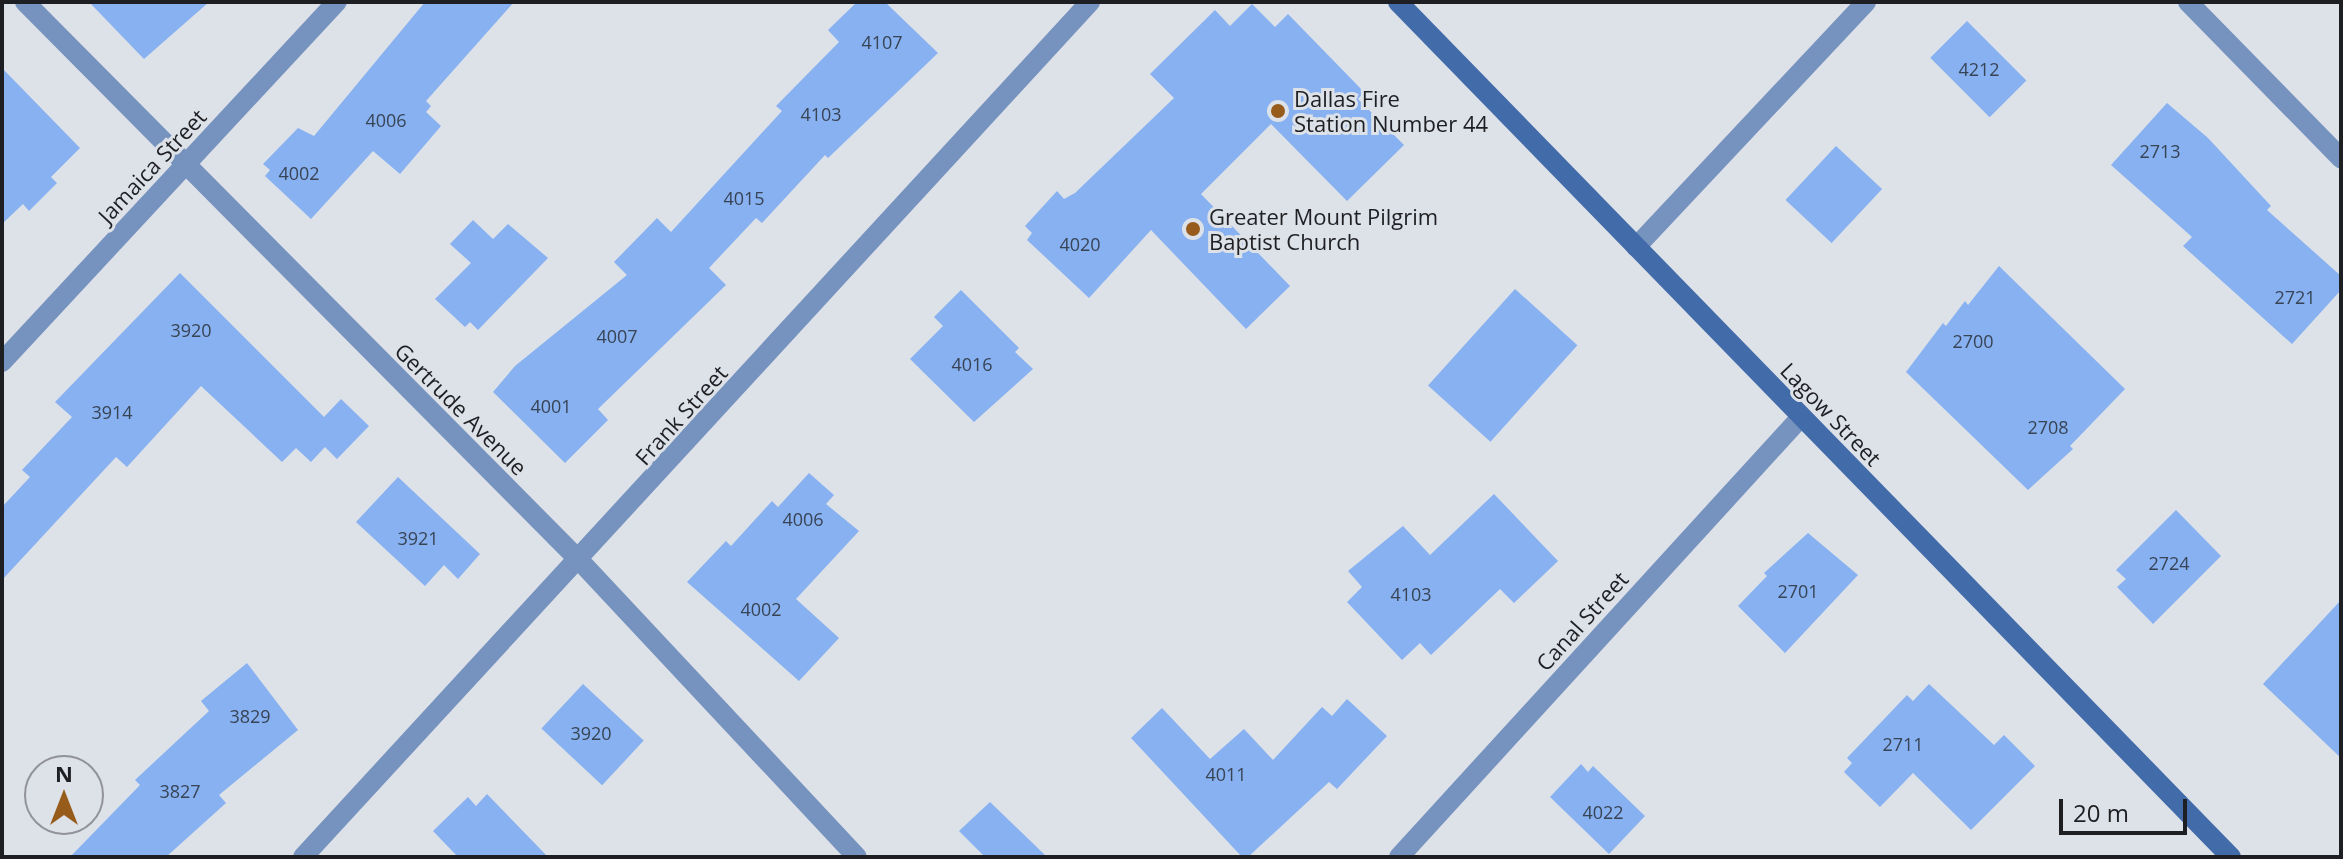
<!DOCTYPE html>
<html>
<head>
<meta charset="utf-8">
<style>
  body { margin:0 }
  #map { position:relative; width:2343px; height:859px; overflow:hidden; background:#dde1e8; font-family:"Open Sans",sans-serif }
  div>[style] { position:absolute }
  .building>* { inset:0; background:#87b1f0; transform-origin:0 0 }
  .street>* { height:20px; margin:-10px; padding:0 10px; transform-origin:10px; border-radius:10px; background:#7692be }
  .secondary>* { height:20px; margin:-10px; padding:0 10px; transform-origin:10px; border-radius:10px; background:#426baa }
  .dots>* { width:22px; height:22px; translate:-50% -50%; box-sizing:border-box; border:4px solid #dde1e8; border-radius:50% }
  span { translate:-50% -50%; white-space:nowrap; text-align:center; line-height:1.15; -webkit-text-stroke:6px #dde1e8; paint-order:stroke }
  .number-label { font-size:18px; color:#384456 }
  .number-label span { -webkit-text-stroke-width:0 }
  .poi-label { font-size:22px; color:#1e1f22 }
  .left { translate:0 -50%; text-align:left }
  .street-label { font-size:22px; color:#1e1f22 }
  .frame { position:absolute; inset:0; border:4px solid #1e1f22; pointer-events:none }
  .north { position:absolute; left:24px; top:755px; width:80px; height:80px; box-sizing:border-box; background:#dde1e8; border:2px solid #919399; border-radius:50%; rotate:0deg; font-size:22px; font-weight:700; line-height:32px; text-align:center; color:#1e1f22 }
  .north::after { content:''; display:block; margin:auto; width:28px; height:36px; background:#975c1b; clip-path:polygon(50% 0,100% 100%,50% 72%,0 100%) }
  .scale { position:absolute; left:2059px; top:799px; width:128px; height:36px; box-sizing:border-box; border:4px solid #1e1f22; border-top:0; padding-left:10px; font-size:24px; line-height:28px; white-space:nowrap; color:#1e1f22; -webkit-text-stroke:6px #dde1e8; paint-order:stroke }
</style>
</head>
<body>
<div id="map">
  <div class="building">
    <div style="clip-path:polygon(89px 2px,209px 2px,144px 59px)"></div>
    <div style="clip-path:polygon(425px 2px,514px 2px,426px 101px,431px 106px,426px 112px,441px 126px,400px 174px,373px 151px,311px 219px,265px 176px,270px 170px,263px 164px,298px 128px,314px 136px)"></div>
    <div style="clip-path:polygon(857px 2px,885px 2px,938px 53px,828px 158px,825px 155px,762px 223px,756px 218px,709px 268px,726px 285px,598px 409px,608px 420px,565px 463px,493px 392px,515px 366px,627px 275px,614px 262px,657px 218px,671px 232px,782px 111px,776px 106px,839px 42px,828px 30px)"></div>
    <div style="clip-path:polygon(1252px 4px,1275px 27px,1288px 14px,1364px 92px,1358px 99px,1404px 145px,1347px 201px,1271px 124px,1201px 194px,1290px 286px,1246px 329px,1151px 230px,1089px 298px,1027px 240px,1032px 233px,1025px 226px,1057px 191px,1064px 199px,1075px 193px,1174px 98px,1150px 74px,1215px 10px,1230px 26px)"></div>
    <div style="left:1967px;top:21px;width:84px;height:52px;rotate:45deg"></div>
    <div style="clip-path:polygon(2px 68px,80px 148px,51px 177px,57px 183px,29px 211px,23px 204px,2px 224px)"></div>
    <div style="clip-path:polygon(2167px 103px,2208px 138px,2271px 206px,2267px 210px,2341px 276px,2341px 290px,2292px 344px,2183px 246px,2192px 237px,2111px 165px)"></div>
    <div style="left:1836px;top:146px;width:63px;height:74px;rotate:43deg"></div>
    <div style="clip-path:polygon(473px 220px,493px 239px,508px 224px,548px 258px,478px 330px,470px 322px,465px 327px,435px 299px,471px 263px,450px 244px)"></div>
    <div style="clip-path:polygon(1999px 266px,2125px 389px,2070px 446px,2073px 449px,2028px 490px,1906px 372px,1943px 323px,1946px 326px,1965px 301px,1968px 305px)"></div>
    <div style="clip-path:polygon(180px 273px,324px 417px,341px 399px,369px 426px,337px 459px,325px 447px,311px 462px,296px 448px,282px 462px,201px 386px,127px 467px,116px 457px,2px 580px,2px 507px,30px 477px,22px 470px,72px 417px,55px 402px)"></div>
    <div style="left:1515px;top:289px;width:84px;height:130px;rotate:42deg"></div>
    <div style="clip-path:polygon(961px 290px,1019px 348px,1015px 352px,1033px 369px,974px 422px,910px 359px,943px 326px,934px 317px)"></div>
    <div style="clip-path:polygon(809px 473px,834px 495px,826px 504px,859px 531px,796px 599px,839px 638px,799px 681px,687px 582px,726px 541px,731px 546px,772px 501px,778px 507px)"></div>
    <div style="clip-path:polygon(398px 477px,480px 554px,458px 579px,444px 565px,425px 586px,356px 522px)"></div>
    <div style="clip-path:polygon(1494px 494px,1558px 561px,1514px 603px,1500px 589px,1431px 655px,1420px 643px,1402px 660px,1347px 602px,1362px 587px,1348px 571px,1403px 526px,1430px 555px)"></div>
    <div style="clip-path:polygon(2176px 510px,2221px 556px,2153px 624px,2117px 587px,2126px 579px,2116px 570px)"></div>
    <div style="clip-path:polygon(1808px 533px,1858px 575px,1785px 653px,1738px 606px,1767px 576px,1764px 573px)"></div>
    <div style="clip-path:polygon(2341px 600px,2341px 758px,2263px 684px)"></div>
    <div style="clip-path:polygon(247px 663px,298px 730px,219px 795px,226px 803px,166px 857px,70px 857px,140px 785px,135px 780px,209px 711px,201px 701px)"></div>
    <div style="left:583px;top:684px;width:83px;height:61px;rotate:43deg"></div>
    <div style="clip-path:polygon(1929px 684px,1994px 745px,2004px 735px,2035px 766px,1971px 830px,1913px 773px,1880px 807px,1844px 772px,1852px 763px,1847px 758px,1907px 695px,1913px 701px)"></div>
    <div style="clip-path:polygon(1347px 699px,1387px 736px,1337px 789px,1329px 782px,1248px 857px,1242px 857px,1131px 738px,1162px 708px,1210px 759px,1244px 729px,1273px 760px,1322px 707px,1332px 716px)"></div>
    <div style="clip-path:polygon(1581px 764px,1588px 772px,1593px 766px,1645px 816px,1609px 854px,1550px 797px)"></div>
    <div style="clip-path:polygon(487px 794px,548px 857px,458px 857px,433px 831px,468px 797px,476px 806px)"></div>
    <div style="clip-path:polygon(990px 802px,1047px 857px,985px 857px,959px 831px)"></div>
  </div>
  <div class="street">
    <div style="left:25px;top:2px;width:788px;rotate:45.21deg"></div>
    <div style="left:580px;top:561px;width:405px;rotate:46.9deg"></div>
    <div style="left:2188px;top:2px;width:219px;rotate:45.6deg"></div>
    <div style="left:1636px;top:247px;width:336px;rotate:-46.8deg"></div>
    <div style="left:2px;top:362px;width:492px;rotate:-47.1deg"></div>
    <div style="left:303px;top:857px;width:1162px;rotate:-47.37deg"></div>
    <div style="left:1399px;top:857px;width:596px;rotate:-47.58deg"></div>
  </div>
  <div class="secondary">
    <div style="left:1398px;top:2px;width:1194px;rotate:45.75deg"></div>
  </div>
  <div class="dots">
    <div style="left:1278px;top:111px;background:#975c1b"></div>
    <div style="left:1193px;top:229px;background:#975c1b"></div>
  </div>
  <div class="number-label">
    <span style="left:882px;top:42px">4107</span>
    <span style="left:1979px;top:69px">4212</span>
    <span style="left:821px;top:114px">4103</span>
    <span style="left:386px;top:120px">4006</span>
    <span style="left:2160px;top:151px">2713</span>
    <span style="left:299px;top:173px">4002</span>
    <span style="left:744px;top:198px">4015</span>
    <span style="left:1080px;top:244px">4020</span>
    <span style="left:2295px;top:297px">2721</span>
    <span style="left:191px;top:330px">3920</span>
    <span style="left:617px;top:336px">4007</span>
    <span style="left:1973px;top:341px">2700</span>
    <span style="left:972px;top:364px">4016</span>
    <span style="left:551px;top:406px">4001</span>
    <span style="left:112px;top:412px">3914</span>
    <span style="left:2048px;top:427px">2708</span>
    <span style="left:803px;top:519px">4006</span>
    <span style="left:418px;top:538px">3921</span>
    <span style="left:2169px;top:563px">2724</span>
    <span style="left:1798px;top:591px">2701</span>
    <span style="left:1411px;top:594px">4103</span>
    <span style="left:761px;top:609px">4002</span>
    <span style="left:250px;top:716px">3829</span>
    <span style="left:591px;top:733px">3920</span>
    <span style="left:1903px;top:744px">2711</span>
    <span style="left:1226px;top:774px">4011</span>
    <span style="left:180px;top:791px">3827</span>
    <span style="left:1603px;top:812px">4022</span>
  </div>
  <div class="poi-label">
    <span class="left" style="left:1294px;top:111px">Dallas Fire<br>Station Number 44</span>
    <span class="left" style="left:1209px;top:229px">Greater Mount Pilgrim<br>Baptist Church</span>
  </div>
  <div class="street-label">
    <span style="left:152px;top:166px;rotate:-47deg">Jamaica Street</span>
    <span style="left:461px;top:409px;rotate:45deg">Gertrude Avenue</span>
    <span style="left:1831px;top:414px;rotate:46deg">Lagow Street</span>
    <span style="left:681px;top:415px;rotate:-48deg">Frank Street</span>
    <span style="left:1582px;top:621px;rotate:-48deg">Canal Street</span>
  </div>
  <div class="frame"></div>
  <div class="north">N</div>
  <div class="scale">20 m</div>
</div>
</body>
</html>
